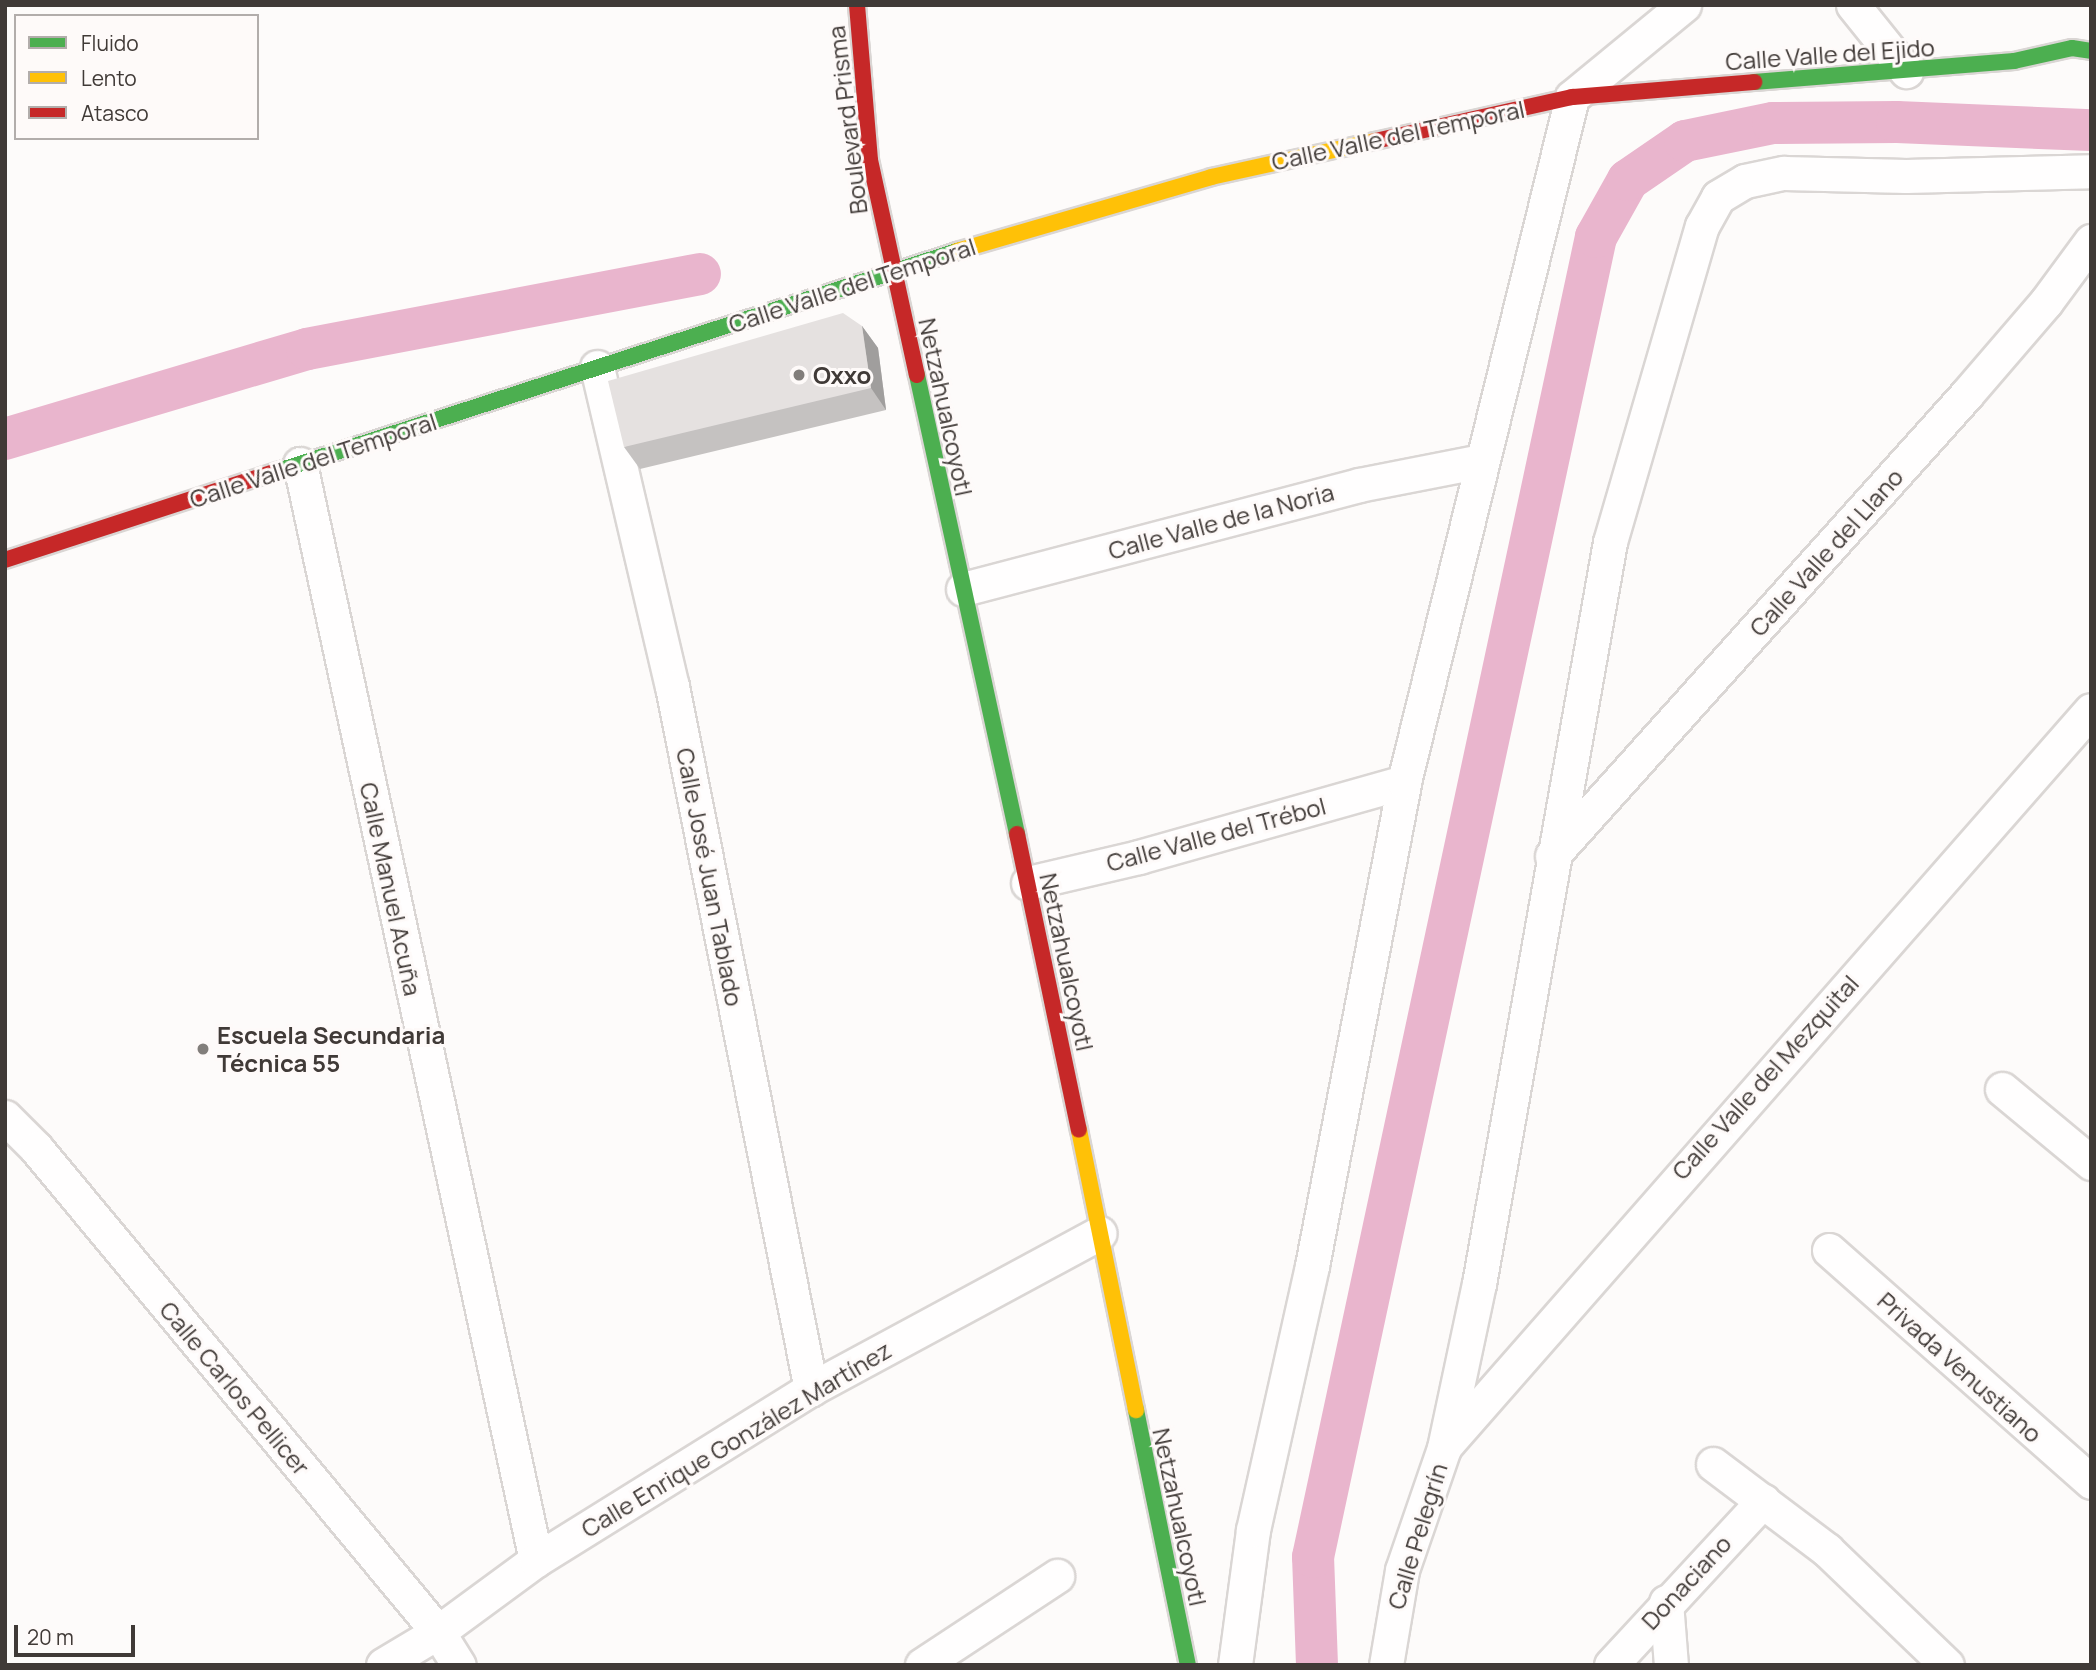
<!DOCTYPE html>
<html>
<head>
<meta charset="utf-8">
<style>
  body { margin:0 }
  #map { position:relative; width:2096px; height:1670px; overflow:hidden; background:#fdfbfa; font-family:Manrope,sans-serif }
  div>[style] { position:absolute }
  .canal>* { height:42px; margin:-21px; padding:0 21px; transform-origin:21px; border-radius:21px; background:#e9b5cd }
  .roads { filter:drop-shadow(2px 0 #dad6d4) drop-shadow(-2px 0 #dad6d4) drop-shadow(0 2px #dad6d4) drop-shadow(0 -2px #dad6d4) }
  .street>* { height:33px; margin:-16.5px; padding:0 16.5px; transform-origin:16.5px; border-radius:16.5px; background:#fffefe }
  .fast>* { height:16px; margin:-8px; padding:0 8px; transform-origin:8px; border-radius:8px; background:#4caf50 }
  .slow>* { height:16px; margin:-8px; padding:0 8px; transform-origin:8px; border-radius:8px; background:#ffc107 }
  .jam>* { height:16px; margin:-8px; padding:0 8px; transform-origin:8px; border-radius:8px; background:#c62828 }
  .wall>* { inset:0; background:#c5c2c1 }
  .shaded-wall>* { inset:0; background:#a09e9d }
  .building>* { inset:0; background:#e5e1e0 }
  .dots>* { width:19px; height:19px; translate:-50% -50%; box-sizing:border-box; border:4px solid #fefaf9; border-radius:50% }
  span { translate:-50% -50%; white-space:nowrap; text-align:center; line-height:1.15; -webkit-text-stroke:6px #fefaf9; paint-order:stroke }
  .street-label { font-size:24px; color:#403a37 }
  .poi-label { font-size:24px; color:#403a37; font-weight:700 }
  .left { translate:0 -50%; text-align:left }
  .frame { position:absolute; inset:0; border:7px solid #403a37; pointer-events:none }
  .legend { position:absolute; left:14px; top:14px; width:245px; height:126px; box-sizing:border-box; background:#fefaf9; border:2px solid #b2adab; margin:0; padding:9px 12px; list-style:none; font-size:21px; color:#403a37 }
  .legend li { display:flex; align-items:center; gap:14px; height:35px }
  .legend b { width:35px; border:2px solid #b2adab }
  .scale { position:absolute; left:14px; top:1625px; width:121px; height:32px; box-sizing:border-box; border:4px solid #403a37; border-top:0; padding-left:9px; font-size:21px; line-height:24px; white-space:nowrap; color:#403a37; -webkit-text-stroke:5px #fefaf9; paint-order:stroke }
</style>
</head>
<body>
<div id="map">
  <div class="canal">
    <div style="left:5px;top:439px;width:315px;rotate:-16.6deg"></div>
    <div style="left:307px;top:349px;width:400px;rotate:-10.8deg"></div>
    <div style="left:1317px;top:1665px;width:108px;rotate:-92.1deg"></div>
    <div style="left:1313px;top:1557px;width:1350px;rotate:-77.9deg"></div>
    <div style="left:1596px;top:237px;width:65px;rotate:-60.7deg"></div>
    <div style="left:1628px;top:180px;width:69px;rotate:-34.4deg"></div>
    <div style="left:1685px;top:141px;width:90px;rotate:-11.6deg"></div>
    <div style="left:1773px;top:123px;width:124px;rotate:-0.5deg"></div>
    <div style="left:1897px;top:122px;width:194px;rotate:2.4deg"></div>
  </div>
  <div class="roads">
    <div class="street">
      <div style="left:1853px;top:5px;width:85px;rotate:51.2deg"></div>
      <div style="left:597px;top:367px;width:328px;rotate:76.8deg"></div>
      <div style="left:672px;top:686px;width:717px;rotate:78.82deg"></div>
      <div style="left:300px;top:464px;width:1121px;rotate:77.85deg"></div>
      <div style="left:963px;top:589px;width:409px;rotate:-14.7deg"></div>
      <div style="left:1359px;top:485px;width:124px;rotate:-11.1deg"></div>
      <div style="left:1552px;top:856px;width:620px;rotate:-48.07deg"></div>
      <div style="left:1966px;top:395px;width:123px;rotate:-49.3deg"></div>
      <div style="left:2046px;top:302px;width:76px;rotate:-53.6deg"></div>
      <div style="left:1028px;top:883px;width:114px;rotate:-13.2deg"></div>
      <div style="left:1139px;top:857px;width:275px;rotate:-15.8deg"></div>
      <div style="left:2002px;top:1089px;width:116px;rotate:39.7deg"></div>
      <div style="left:5px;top:1117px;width:44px;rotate:45deg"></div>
      <div style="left:36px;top:1148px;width:629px;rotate:50.29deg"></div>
      <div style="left:438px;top:1632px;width:39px;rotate:58deg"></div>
      <div style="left:1829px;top:1250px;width:350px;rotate:41.5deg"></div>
      <div style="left:1445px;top:1446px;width:979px;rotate:-48.73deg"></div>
      <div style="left:1713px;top:1464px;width:143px;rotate:37deg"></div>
      <div style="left:1827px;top:1550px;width:166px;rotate:43.8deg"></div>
      <div style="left:1666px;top:1602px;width:63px;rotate:85.5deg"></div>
      <div style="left:383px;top:1665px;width:64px;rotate:-31deg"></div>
      <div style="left:438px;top:1632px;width:122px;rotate:-36.3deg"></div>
      <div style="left:536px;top:1560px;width:324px;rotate:-31.9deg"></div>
      <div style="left:811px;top:1389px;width:328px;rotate:-28.4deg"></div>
      <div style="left:922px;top:1665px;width:162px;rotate:-33.4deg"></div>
      <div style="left:1235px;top:1665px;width:136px;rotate:-82.4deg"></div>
      <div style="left:1253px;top:1530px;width:271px;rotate:-77.4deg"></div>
      <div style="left:1312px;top:1266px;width:493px;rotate:-79.2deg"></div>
      <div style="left:1404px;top:782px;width:705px;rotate:-76.22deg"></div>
      <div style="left:1572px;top:97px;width:145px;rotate:-39.4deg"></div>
      <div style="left:1386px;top:1665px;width:96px;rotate:-80.4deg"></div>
      <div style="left:1402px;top:1570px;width:129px;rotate:-71deg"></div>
      <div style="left:1444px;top:1448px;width:168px;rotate:-78deg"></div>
      <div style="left:1479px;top:1284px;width:753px;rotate:-79.99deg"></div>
      <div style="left:1610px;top:542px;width:329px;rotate:-73.8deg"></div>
      <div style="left:1702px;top:226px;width:33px;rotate:-61deg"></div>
      <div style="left:1718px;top:197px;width:31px;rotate:-31deg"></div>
      <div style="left:1745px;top:181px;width:40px;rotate:-12deg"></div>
      <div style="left:1784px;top:173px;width:122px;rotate:1.4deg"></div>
      <div style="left:1906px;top:176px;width:185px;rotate:-1.5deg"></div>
      <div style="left:1611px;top:1665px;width:224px;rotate:-47.2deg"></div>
    </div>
    <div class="fast">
      <div style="left:1754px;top:82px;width:261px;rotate:-4.6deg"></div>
      <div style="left:2014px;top:61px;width:59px;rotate:-12.6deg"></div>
      <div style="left:2072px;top:48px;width:19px;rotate:9deg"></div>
      <div style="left:917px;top:375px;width:470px;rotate:77.7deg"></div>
      <div style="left:278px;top:471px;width:714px;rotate:-17.95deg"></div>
      <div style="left:1136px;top:1410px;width:260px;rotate:78.5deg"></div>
    </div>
    <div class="slow">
      <div style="left:957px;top:251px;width:265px;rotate:-16.2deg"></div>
      <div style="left:1211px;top:177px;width:168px;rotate:-12.4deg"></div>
      <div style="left:1079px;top:1130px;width:286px;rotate:78.5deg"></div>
    </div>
    <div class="jam">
      <div style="left:857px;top:5px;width:156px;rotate:85.2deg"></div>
      <div style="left:870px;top:160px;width:220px;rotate:77.7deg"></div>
      <div style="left:1375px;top:141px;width:202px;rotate:-12.6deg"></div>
      <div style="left:1572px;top:97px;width:183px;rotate:-4.7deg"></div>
      <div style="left:5px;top:560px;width:287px;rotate:-18.1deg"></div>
      <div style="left:1017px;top:834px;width:302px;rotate:78.2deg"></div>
    </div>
  </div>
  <div class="wall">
    <div style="clip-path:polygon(862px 326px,878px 348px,886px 410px,640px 469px,624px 447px)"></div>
  </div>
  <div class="shaded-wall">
    <div style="clip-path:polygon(862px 326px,878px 348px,886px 410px,871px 388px)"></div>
  </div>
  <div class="building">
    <div style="clip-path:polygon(843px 313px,862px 326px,871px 388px,624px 447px,608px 381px)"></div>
  </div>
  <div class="dots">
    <div style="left:799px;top:375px;background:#827e7b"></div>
    <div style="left:203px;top:1049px;background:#827e7b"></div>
  </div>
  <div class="street-label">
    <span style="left:1830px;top:54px;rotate:-4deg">Calle Valle del Ejido</span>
    <span style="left:847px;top:120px;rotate:-97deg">Boulevard Prisma</span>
    <span style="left:1398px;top:135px;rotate:-12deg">Calle Valle del Temporal</span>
    <span style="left:852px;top:285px;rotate:-18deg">Calle Valle del Temporal</span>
    <span style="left:946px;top:407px;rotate:78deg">Netzahualcoyotl</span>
    <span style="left:313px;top:460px;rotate:-18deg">Calle Valle del Temporal</span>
    <span style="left:1221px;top:521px;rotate:-15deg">Calle Valle de la Noria</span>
    <span style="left:1826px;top:552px;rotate:-48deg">Calle Valle del Llano</span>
    <span style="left:1216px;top:834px;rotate:-15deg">Calle Valle del Trébol</span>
    <span style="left:710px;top:877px;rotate:79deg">Calle José Juan Tablado</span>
    <span style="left:391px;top:889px;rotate:78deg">Calle Manuel Acuña</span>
    <span style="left:1067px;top:962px;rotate:78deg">Netzahualcoyotl</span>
    <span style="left:1765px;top:1077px;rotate:-48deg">Calle Valle del Mezquital</span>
    <span style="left:1960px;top:1367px;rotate:42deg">Privada Venustiano</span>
    <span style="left:235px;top:1388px;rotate:50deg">Calle Carlos Pellicer</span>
    <span style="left:736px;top:1439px;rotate:-31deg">Calle Enrique González Martínez</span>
    <span style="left:1180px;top:1517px;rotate:78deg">Netzahualcoyotl</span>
    <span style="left:1417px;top:1536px;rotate:-73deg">Calle Pelegrín</span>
    <span style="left:1686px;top:1582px;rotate:-47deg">Donaciano</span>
  </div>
  <div class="poi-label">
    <span class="left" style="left:813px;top:375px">Oxxo</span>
    <span class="left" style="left:217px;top:1049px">Escuela Secundaria<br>Técnica 55</span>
  </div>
  <div class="frame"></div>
  <ul class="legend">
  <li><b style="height:9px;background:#4caf50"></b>Fluido</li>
  <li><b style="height:9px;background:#ffc107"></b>Lento</li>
  <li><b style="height:9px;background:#c62828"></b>Atasco</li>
  </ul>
  <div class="scale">20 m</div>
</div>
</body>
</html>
